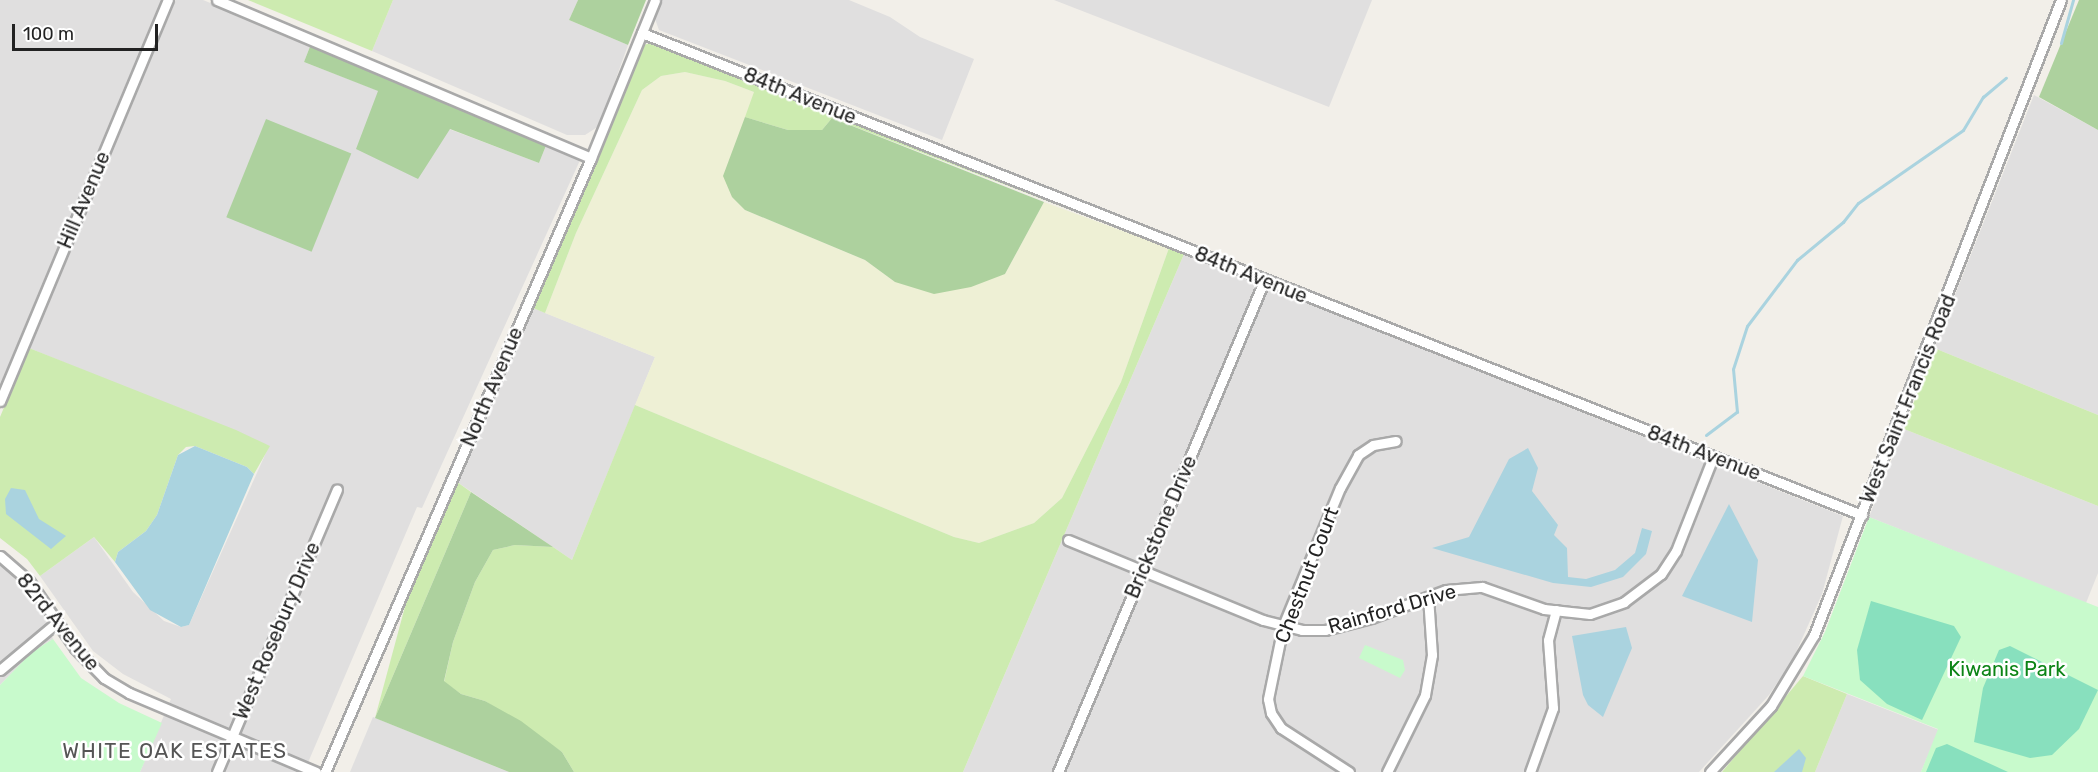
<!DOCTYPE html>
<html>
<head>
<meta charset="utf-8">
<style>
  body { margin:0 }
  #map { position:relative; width:2098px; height:772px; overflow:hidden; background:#f2efe9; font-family:Rubik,sans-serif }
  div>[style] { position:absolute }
  .residential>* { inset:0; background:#e0dfdf }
  .farmland>* { inset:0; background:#eef0d5 }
  .grass>* { inset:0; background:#cdebb0 }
  .forest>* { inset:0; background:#add19e; transform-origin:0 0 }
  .park>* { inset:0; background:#c8facc }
  .pitch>* { inset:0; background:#88e0be }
  .water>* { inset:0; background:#aad3df }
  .stream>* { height:3px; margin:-1.5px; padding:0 1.5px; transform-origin:1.5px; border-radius:1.5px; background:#aad3df }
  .roads { filter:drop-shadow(2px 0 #a9a9a9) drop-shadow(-2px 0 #a9a9a9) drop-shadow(0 2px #a9a9a9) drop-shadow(0 -2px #a9a9a9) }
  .minor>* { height:9px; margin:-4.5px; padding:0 4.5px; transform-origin:4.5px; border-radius:4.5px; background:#fff }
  span { translate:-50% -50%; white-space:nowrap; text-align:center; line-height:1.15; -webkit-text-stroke:5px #fff; paint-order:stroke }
  .street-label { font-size:20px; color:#222 }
  .park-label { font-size:20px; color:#0c8416 }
  .neighbourhood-label { font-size:21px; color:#555; letter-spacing:1.5px }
  .scale { position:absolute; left:12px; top:24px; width:146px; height:27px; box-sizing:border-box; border:3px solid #222; border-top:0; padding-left:8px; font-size:18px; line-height:21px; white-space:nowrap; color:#222; -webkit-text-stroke:4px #fff; paint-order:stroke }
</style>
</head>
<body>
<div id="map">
  <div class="residential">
    <div style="clip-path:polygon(0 0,165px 0,0 388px)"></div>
    <div style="clip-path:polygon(176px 0,203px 0,311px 44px,304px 62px,379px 91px,417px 179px,449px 129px,539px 163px,547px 143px,581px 158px,422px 508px,417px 507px,304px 772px,140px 772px,171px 699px,123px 674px,93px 651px,40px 576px,94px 537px,133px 592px,164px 621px,181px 627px,189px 625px,269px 446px,29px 348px)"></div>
    <div style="clip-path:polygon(393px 0,578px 0,569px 20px,628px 45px,599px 126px,585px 135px,567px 135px,372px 51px)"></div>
    <div style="clip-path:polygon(662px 0,849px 0,890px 17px,920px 37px,974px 59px,942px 140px,659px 30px,655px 19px)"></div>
    <div style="clip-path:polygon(1054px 0,1372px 0,1329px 107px)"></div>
    <div style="clip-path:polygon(2034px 95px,2098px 130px,2098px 415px,1934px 348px)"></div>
    <div style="clip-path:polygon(1184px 254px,1843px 516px,1822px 594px,1793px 659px,1769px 695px,1699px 772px,963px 772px)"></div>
    <div style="clip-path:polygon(533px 308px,655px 357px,572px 560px,457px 482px)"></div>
    <div style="clip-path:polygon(1904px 429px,2098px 506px,2098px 573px,2086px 603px,1869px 517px)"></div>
    <div style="clip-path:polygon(0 561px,42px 610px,53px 639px,32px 652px,0 685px)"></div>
    <div style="clip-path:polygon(1847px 694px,1939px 730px,1921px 772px,1815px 772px)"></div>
    <div style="clip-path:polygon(373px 717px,509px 772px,350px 772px)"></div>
  </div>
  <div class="farmland">
    <div style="clip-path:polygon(685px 72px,725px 81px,754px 92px,745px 210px,865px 260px,895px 282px,1005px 274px,1044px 202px,1169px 248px,1121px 382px,1062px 498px,1034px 523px,979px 543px,954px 537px,635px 405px,655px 357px,545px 313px,576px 233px,642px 90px,661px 76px)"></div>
  </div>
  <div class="grass">
    <div style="clip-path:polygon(248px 0,393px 0,372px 51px)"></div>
    <div style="clip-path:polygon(656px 41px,1169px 248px,1184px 254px,963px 772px,574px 772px,562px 752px,485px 701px,461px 694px,444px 682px,453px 642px,475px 582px,493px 550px,515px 545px,553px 547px,572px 560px,635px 405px,954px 537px,979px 543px,1034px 523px,1062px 498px,1121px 382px,1169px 248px,832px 118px,822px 130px,788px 130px,745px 117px,754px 92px,725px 81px,685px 72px,661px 76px,642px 90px,576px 233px,545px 313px,533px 308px,641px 46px)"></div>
    <div style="clip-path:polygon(29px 348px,236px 430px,270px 446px,254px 474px,247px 467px,195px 446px,186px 447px,178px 455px,157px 515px,146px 531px,118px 552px,115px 562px,94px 537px,40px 576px,27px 559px,0 538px,0 417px)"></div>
    <div style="clip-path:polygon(1934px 348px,2098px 415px,2098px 506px,1904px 429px)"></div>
    <div style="clip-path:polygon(457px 482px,471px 492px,375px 718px,406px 603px)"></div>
    <div style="clip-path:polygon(1803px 676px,1847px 694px,1815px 772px,1722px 772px)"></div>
  </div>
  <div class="forest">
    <div style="clip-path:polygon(578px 0,646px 0,628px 45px,569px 20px)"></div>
    <div style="clip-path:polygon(2079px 0,2098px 0,2098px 130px,2039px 97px)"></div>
    <div style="clip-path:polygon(311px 44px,547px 143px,539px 163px,450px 129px,418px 179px,356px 149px,378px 91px,304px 62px)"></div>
    <div style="clip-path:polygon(745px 117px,788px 130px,822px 130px,832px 118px,1044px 202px,1005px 274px,971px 287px,934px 294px,895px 282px,865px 260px,745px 210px,732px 197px,723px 176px)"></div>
    <div style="left:266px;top:119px;width:92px;height:106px;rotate:22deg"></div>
    <div style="clip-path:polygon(471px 492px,553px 547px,515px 545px,493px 550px,475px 582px,453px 642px,444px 681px,461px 694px,485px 701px,521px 721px,562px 752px,574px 772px,509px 772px,375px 718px)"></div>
  </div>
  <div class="park">
    <div style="clip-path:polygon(1869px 517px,2098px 607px,2098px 772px,1921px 772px,1938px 729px,1803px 676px,1825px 632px)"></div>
    <div style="clip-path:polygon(53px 639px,81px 678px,119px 703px,162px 723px,140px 772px,0 772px,0 685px,32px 652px)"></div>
    <div style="clip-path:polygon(1365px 645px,1403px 660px,1405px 670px,1400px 678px,1359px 658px)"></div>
  </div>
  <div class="pitch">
    <div style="clip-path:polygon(1871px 601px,1954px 626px,1961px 637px,1922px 720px,1887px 704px,1860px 680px,1857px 650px)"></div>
    <div style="clip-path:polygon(2010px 646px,2098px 690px,2079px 729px,2052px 755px,2030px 758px,1974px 742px,1983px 688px,1999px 650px)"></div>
    <div style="clip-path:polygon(1947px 744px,2008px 772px,1926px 772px,1936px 748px)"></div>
  </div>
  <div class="water">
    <div style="clip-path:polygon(195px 446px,247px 467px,254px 474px,189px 625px,181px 627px,150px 610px,115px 562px,118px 552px,146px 531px,157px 515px,178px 455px)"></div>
    <div style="clip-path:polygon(1528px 448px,1538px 468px,1532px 491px,1558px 525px,1554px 535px,1567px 548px,1568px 577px,1586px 579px,1615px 570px,1635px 553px,1642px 528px,1652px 531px,1646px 554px,1623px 577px,1591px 587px,1553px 583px,1432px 548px,1469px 537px,1509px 459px)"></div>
    <div style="clip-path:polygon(11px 488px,25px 490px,39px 519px,66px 536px,51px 549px,6px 514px,5px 499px)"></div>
    <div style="clip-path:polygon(1729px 504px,1758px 560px,1752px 622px,1682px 596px)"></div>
    <div style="clip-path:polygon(1626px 627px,1632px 648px,1603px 717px,1588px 705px,1583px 695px,1572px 636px)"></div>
    <div style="clip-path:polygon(1799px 749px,1806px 758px,1802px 772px,1774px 772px)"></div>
  </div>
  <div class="stream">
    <div style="left:2061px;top:43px;width:45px;rotate:-74.4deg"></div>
    <div style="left:1706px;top:435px;width:39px;rotate:-37deg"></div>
    <div style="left:1737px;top:412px;width:43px;rotate:-95.3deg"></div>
    <div style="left:1733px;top:369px;width:45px;rotate:-72deg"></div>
    <div style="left:1747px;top:326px;width:83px;rotate:-52.9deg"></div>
    <div style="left:1797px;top:260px;width:60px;rotate:-39.6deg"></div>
    <div style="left:1843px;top:222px;width:24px;rotate:-52deg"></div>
    <div style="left:1858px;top:203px;width:128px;rotate:-34.8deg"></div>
    <div style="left:1963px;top:130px;width:39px;rotate:-59deg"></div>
    <div style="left:1983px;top:97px;width:30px;rotate:-40deg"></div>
  </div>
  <div class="roads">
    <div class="minor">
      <div style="left:217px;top:0;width:406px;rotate:22.9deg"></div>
      <div style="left:642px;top:33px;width:1312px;rotate:21.56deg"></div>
      <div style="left:0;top:401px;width:435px;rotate:-67.3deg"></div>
      <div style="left:1068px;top:540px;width:211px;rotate:22.3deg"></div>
      <div style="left:1263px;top:620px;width:40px;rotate:14.4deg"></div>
      <div style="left:1302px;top:630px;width:23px"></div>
      <div style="left:1325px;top:630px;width:48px;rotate:-14.6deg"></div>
      <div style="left:1371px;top:618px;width:80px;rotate:-20.5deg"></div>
      <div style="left:1446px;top:590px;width:36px;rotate:-5deg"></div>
      <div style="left:1482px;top:587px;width:66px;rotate:19.5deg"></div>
      <div style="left:1544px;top:609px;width:46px;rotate:6.2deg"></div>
      <div style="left:1590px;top:614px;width:36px;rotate:-19deg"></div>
      <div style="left:1624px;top:602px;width:46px;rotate:-37.1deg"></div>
      <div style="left:1661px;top:574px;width:27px;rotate:-57deg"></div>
      <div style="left:1676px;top:551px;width:101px;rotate:-68.5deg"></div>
      <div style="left:0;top:556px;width:38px;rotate:41deg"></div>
      <div style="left:29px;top:581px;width:81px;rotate:55.5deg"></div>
      <div style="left:75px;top:648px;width:42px;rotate:46deg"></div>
      <div style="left:104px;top:678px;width:29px;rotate:31deg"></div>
      <div style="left:129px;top:693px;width:203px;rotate:22.9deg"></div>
      <div style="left:0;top:670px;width:73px;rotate:-40deg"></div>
      <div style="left:217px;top:772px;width:307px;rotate:-67deg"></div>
      <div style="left:325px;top:772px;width:669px;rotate:-66.58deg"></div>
      <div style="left:591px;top:158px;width:170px;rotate:-67.9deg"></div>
      <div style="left:1058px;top:772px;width:532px;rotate:-67.24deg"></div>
      <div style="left:1349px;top:772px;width:81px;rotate:-147.1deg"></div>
      <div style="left:1281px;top:728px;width:18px;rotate:-124deg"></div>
      <div style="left:1271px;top:713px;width:14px;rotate:-102deg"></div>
      <div style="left:1268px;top:699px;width:75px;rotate:-78.4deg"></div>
      <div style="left:1283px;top:626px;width:149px;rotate:-67.6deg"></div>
      <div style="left:1340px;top:488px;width:38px;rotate:-61deg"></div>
      <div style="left:1358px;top:455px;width:18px;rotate:-34deg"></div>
      <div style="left:1373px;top:445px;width:23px;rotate:-10deg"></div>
      <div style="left:1387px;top:772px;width:86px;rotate:-63.7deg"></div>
      <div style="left:1425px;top:695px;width:41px;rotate:-80.1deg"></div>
      <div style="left:1432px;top:655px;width:58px;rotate:-93.9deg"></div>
      <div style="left:1530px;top:772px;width:68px;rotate:-70.2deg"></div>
      <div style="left:1553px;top:708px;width:68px;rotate:-94.2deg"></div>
      <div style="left:1548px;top:640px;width:31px;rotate:-75deg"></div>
      <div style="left:1710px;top:772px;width:90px;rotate:-47.3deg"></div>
      <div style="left:1771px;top:706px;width:83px;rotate:-58.8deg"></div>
      <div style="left:1814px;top:635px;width:681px;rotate:-68.75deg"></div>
    </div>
  </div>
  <div class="street-label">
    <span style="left:800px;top:96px;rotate:22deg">84th Avenue</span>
    <span style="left:84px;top:200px;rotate:-67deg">Hill Avenue</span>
    <span style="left:1251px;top:275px;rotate:22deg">84th Avenue</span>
    <span style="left:492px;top:387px;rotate:-67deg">North Avenue</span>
    <span style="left:1908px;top:399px;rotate:-68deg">West Saint Francis Road</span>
    <span style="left:1704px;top:453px;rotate:21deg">84th Avenue</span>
    <span style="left:1161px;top:527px;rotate:-67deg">Brickstone Drive</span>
    <span style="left:1307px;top:575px;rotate:-69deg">Chestnut Court</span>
    <span style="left:1392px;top:609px;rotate:-16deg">Rainford Drive</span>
    <span style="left:58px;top:622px;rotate:51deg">82rd Avenue</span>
    <span style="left:277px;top:631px;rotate:-67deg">West Rosebury Drive</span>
  </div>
  <div class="park-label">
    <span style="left:2007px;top:669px">Kiwanis Park</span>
  </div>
  <div class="neighbourhood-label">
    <span style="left:175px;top:751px">WHITE OAK ESTATES</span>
  </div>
  <div class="scale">100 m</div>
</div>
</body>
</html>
